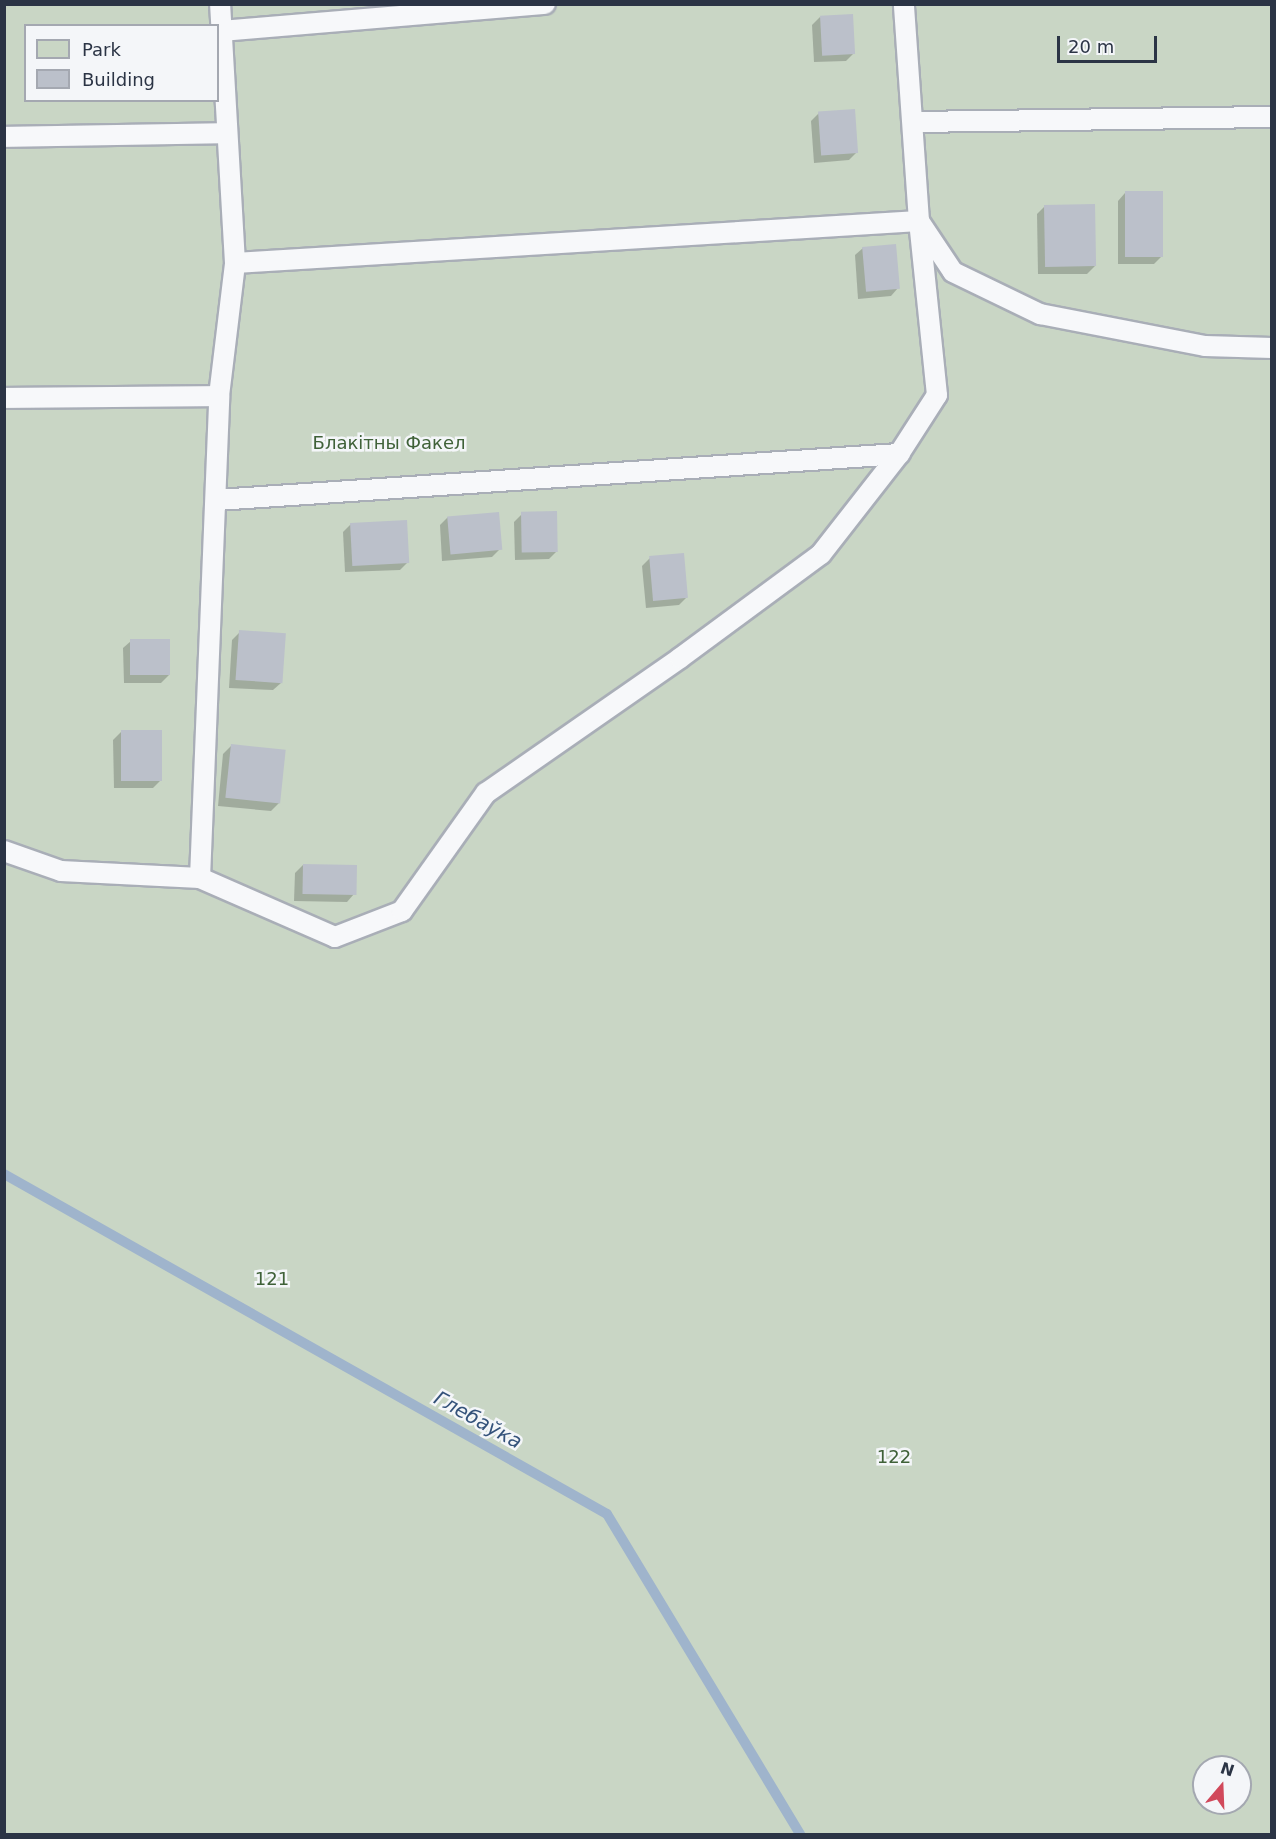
<!DOCTYPE html>
<html>
<head>
<meta charset="utf-8">
<style>
  body { margin:0 }
  #map { position:relative; width:1276px; height:1839px; overflow:hidden; background:#e4e7ec; font-family:"DejaVu Sans",sans-serif }
  div>[style] { position:absolute }
  .green>* { inset:0; background:#c9d6c5 }
  .shadow>* { inset:0; background:#0003 }
  .stream>* { height:10px; margin:-5px; padding:0 5px; transform-origin:5px; border-radius:5px; background:#9fb4cc }
  .building>* { inset:0; background:#bbc0ca; transform-origin:0 0 }
  .roads { filter:drop-shadow(2px 0 #a9aeb7) drop-shadow(-2px 0 #a9aeb7) drop-shadow(0 2px #a9aeb7) drop-shadow(0 -2px #a9aeb7) }
  .service>* { height:20px; margin:-10px; padding:0 10px; transform-origin:10px; border-radius:10px; background:#f7f8fa }
  span { translate:-50% -50%; white-space:nowrap; text-align:center; line-height:1.15; -webkit-text-stroke:5px #f4f6f9; paint-order:stroke }
  .park-label { font-size:18px; color:#3f6138 }
  .water-label { font-size:20px; color:#34527a; font-style:italic }
  .frame { position:absolute; inset:0; border:6px solid #2b3445; pointer-events:none }
  .legend { position:absolute; left:24px; top:24px; width:195px; height:78px; box-sizing:border-box; background:#f4f6f9; border:2px solid #a4a8b1; margin:0; padding:8px 10px; list-style:none; font-size:18px; color:#2b3445 }
  .legend li { display:flex; align-items:center; gap:12px; height:30px }
  .legend b { width:30px; border:2px solid #a4a8b1 }
  .north { position:absolute; left:1192px; top:1755px; width:60px; height:60px; box-sizing:border-box; background:#f4f6f9; border:2px solid #a4a8b1; border-radius:50%; rotate:19deg; font-size:16px; font-weight:700; line-height:24px; text-align:center; color:#2b3445 }
  .north::after { content:''; display:block; margin:auto; width:21px; height:27px; background:#d1495b; clip-path:polygon(50% 0,100% 100%,50% 72%,0 100%) }
  .scale { position:absolute; left:1057px; top:36px; width:100px; height:27px; box-sizing:border-box; border:3px solid #2b3445; border-top:0; padding-left:8px; font-size:18px; line-height:21px; white-space:nowrap; color:#2b3445; -webkit-text-stroke:4px #f4f6f9; paint-order:stroke }
</style>
</head>
<body>
<div id="map">
  <div class="green">
    <div style="clip-path:polygon(evenodd,5px 5px,1271px 5px,1271px 1834px,5px 1834px,5px 5px,26px 26px,218px 26px,218px 100px,26px 100px,26px 26px,5px 5px,1204px 1767px,1240px 1767px,1240px 1803px,1204px 1803px,1204px 1767px)"></div>
  </div>
  <div class="shadow">
    <div style="clip-path:polygon(820px 17px,854px 53px,846px 61px,814px 62px,812px 25px)"></div>
    <div style="clip-path:polygon(819px 113px,857px 152px,849px 160px,814px 163px,811px 121px)"></div>
    <div style="clip-path:polygon(1125px 193px,1162px 256px,1154px 264px,1118px 264px,1118px 201px)"></div>
    <div style="clip-path:polygon(1045px 206px,1095px 266px,1087px 274px,1038px 274px,1037px 214px)"></div>
    <div style="clip-path:polygon(863px 248px,898px 288px,891px 296px,858px 299px,855px 255px)"></div>
    <div style="clip-path:polygon(522px 514px,557px 551px,549px 559px,515px 560px,514px 522px)"></div>
    <div style="clip-path:polygon(448px 517px,500px 549px,492px 557px,442px 561px,440px 525px)"></div>
    <div style="clip-path:polygon(351px 524px,408px 562px,400px 570px,345px 572px,343px 532px)"></div>
    <div style="clip-path:polygon(650px 558px,687px 597px,679px 605px,646px 608px,642px 566px)"></div>
    <div style="clip-path:polygon(240px 632px,281px 683px,273px 690px,229px 688px,232px 640px)"></div>
    <div style="clip-path:polygon(131px 641px,169px 675px,161px 683px,124px 683px,123px 648px)"></div>
    <div style="clip-path:polygon(121px 732px,161px 780px,153px 788px,114px 788px,113px 740px)"></div>
    <div style="clip-path:polygon(231px 746px,279px 803px,271px 811px,218px 806px,223px 754px)"></div>
    <div style="clip-path:polygon(303px 865px,354px 894px,347px 902px,294px 901px,295px 873px)"></div>
  </div>
  <div class="stream">
    <div style="left:4px;top:1174px;width:692px;rotate:29.42deg"></div>
    <div style="left:607px;top:1514px;width:374px;rotate:58.9deg"></div>
  </div>
  <div class="building">
    <div style="left:853px;top:14px;width:40px;height:33px;rotate:87deg"></div>
    <div style="left:855px;top:109px;width:44px;height:37px;rotate:86deg"></div>
    <div style="left:1125px;top:191px;width:38px;height:66px"></div>
    <div style="left:1095px;top:204px;width:62px;height:51px;rotate:89deg"></div>
    <div style="left:896px;top:244px;width:45px;height:34px;rotate:85deg"></div>
    <div style="left:557px;top:511px;width:41px;height:36px;rotate:89deg"></div>
    <div style="left:499px;top:512px;width:38px;height:52px;rotate:85deg"></div>
    <div style="left:407px;top:520px;width:43px;height:57px;rotate:87deg"></div>
    <div style="left:684px;top:553px;width:45px;height:35px;rotate:85deg"></div>
    <div style="left:239px;top:630px;width:47px;height:50px;rotate:4deg"></div>
    <div style="left:130px;top:639px;width:40px;height:36px"></div>
    <div style="left:121px;top:730px;width:41px;height:51px"></div>
    <div style="left:231px;top:744px;width:55px;height:54px;rotate:6deg"></div>
    <div style="left:303px;top:864px;width:54px;height:30px;rotate:1deg"></div>
  </div>
  <div class="roads">
    <div class="service">
      <div style="left:222px;top:31px;width:324px;rotate:-4.8deg"></div>
      <div style="left:913px;top:122px;width:359px;rotate:-0.8deg"></div>
      <div style="left:4px;top:137px;width:222px;rotate:-1deg"></div>
      <div style="left:235px;top:263px;width:685px;rotate:-3.51deg"></div>
      <div style="left:919px;top:221px;width:61px;rotate:56.3deg"></div>
      <div style="left:953px;top:272px;width:97px;rotate:25.8deg"></div>
      <div style="left:1040px;top:314px;width:168px;rotate:11deg"></div>
      <div style="left:1205px;top:346px;width:67px;rotate:1.7deg"></div>
      <div style="left:4px;top:398px;width:215px;rotate:-0.5deg"></div>
      <div style="left:217px;top:500px;width:684px;rotate:-3.86deg"></div>
      <div style="left:4px;top:851px;width:60px;rotate:19.3deg"></div>
      <div style="left:61px;top:871px;width:139px;rotate:2.9deg"></div>
      <div style="left:200px;top:878px;width:147px;rotate:23.6deg"></div>
      <div style="left:335px;top:937px;width:72px;rotate:-21.2deg"></div>
      <div style="left:402px;top:911px;width:145px;rotate:-54.6deg"></div>
      <div style="left:486px;top:793px;width:236px;rotate:-34.8deg"></div>
      <div style="left:680px;top:658px;width:175px;rotate:-36.4deg"></div>
      <div style="left:821px;top:554px;width:127px;rotate:-52deg"></div>
      <div style="left:899px;top:454px;width:70px;rotate:-57.2deg"></div>
      <div style="left:937px;top:395px;width:175px;rotate:-95.9deg"></div>
      <div style="left:919px;top:221px;width:218px;rotate:-94deg"></div>
      <div style="left:200px;top:878px;width:482px;rotate:-87.7deg"></div>
      <div style="left:219px;top:396px;width:134px;rotate:-83.1deg"></div>
      <div style="left:235px;top:263px;width:259px;rotate:-93.3deg"></div>
    </div>
  </div>
  <div class="park-label">
    <span style="left:389px;top:443px">Блакітны Факел</span>
    <span style="left:272px;top:1279px">121</span>
    <span style="left:894px;top:1457px">122</span>
  </div>
  <div class="water-label">
    <span style="left:478px;top:1420px;rotate:29deg">Глебаўка</span>
  </div>
  <div class="frame"></div>
  <ul class="legend">
  <li><b style="height:16px;background:#c9d6c5"></b>Park</li>
  <li><b style="height:16px;background:#bbc0ca"></b>Building</li>
  </ul>
  <div class="north">N</div>
  <div class="scale">20 m</div>
</div>
</body>
</html>
